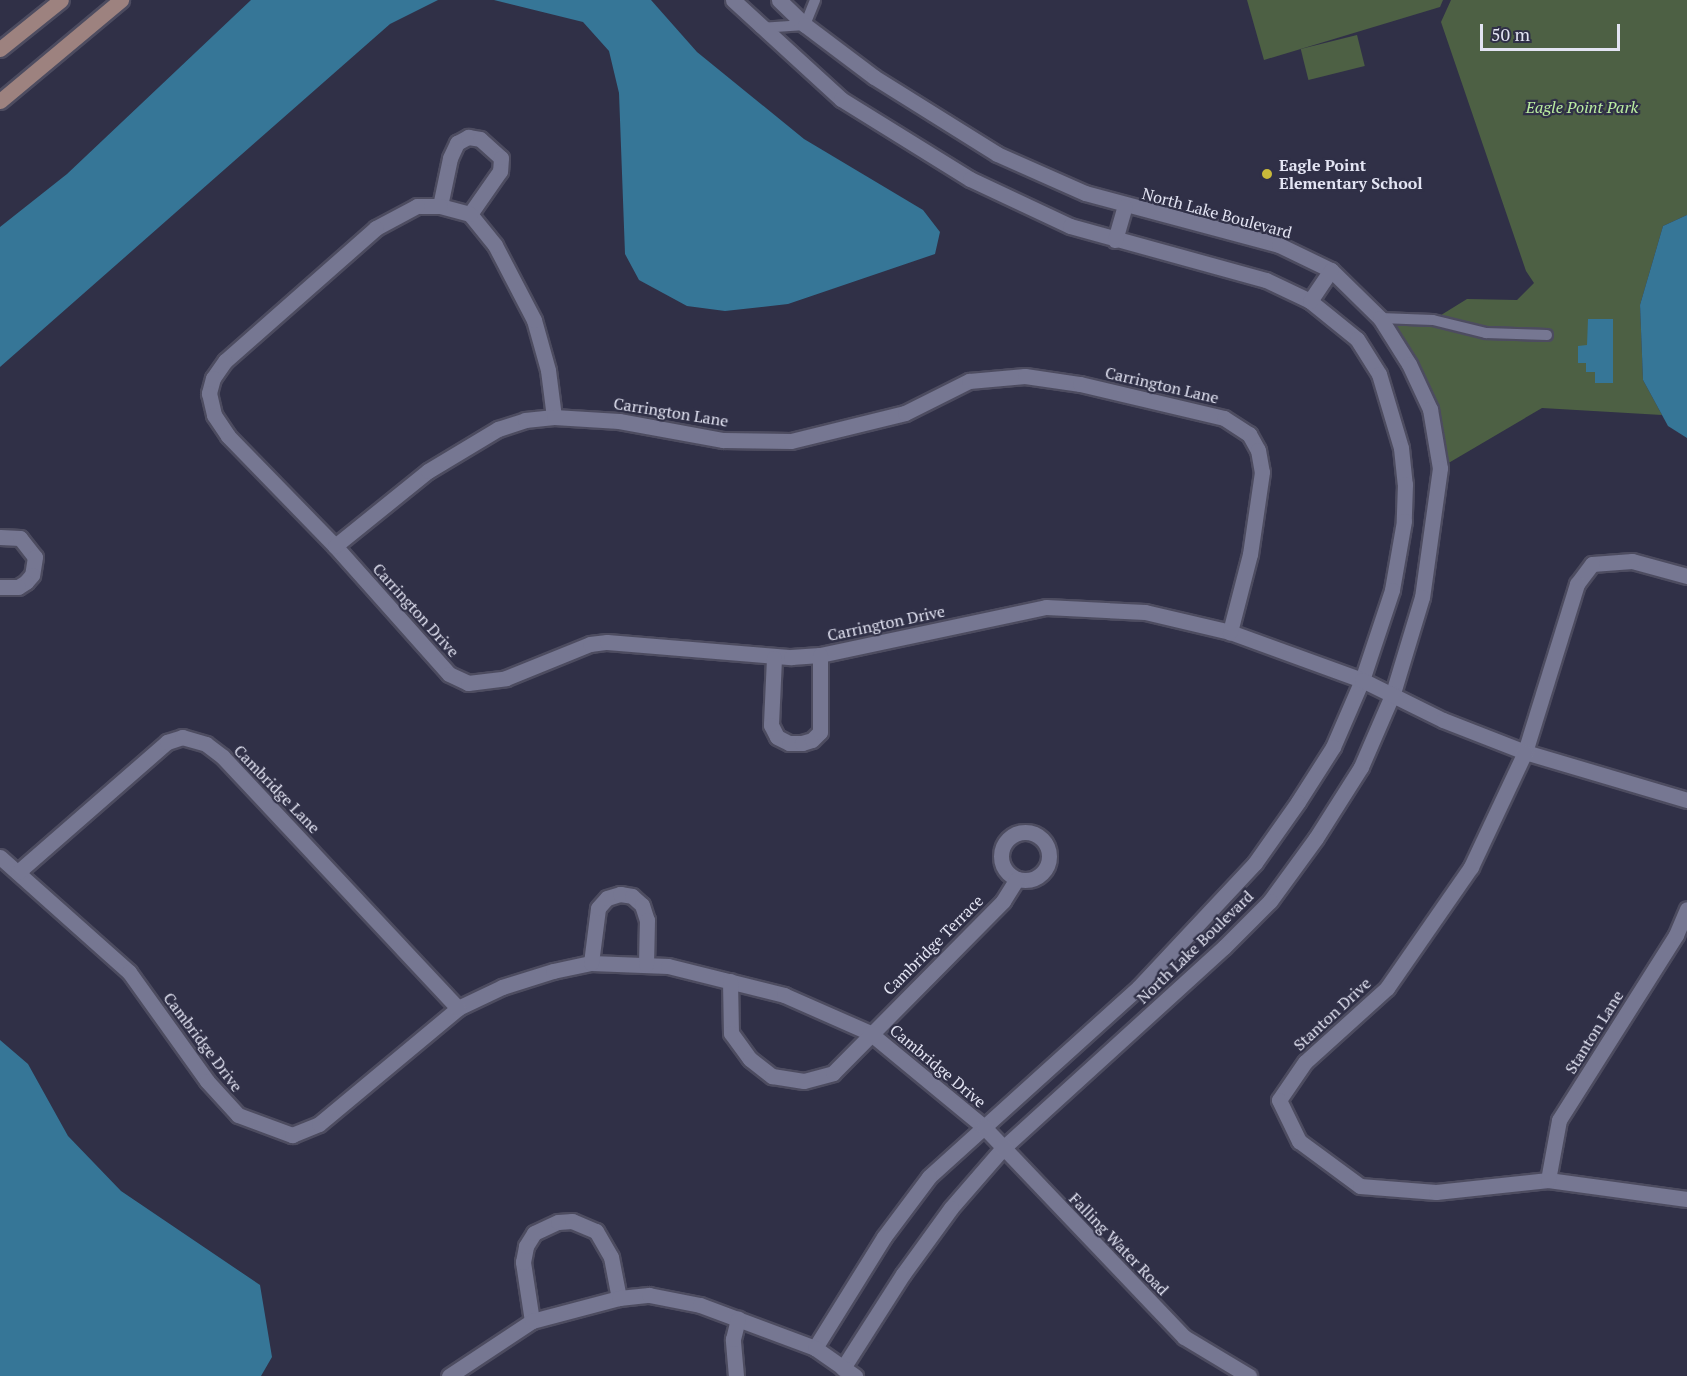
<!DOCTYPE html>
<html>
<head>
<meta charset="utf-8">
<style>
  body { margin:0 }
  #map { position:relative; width:1687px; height:1376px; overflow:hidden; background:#303047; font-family:"PT Serif",serif }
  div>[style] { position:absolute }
  .green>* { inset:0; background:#4d6044; transform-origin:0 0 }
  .water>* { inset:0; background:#367697 }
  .roads { filter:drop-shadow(2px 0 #4d4c60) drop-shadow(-2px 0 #4d4c60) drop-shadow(0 2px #4d4c60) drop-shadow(0 -2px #4d4c60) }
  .lane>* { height:10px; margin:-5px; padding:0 5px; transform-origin:5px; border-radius:5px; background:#767792 }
  .street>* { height:15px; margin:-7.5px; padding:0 7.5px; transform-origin:7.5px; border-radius:7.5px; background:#767792 }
  .street>.ring { margin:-7.5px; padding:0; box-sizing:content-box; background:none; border:15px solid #767792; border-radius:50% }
  .secondary>* { height:15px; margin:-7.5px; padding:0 7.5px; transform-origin:7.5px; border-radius:7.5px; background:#9d827f }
  .dots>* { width:16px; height:16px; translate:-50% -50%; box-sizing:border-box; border:3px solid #303047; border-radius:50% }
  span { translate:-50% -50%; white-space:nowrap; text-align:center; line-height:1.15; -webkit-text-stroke:4.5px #303047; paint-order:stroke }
  .park-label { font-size:16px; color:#baeda1; font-style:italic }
  .poi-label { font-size:16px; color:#e3e4f3; font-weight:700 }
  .left { translate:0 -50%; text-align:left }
  .street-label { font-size:16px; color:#e3e4f3 }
  .scale { position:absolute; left:1480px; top:24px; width:140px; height:27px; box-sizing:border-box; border:3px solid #e3e4f3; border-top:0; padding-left:8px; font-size:18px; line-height:21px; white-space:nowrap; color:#e3e4f3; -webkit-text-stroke:4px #303047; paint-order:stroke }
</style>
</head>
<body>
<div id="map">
  <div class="green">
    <div style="clip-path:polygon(1247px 0,1443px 0,1440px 7px,1264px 60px)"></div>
    <div style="clip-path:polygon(1451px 0,1687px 0,1687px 215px,1663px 226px,1640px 305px,1643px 380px,1662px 415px,1542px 408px,1440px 468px,1437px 437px,1380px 318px,1433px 320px,1467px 299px,1517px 300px,1534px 283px,1526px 271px,1441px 22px)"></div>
    <div style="left:1357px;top:35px;width:32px;height:58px;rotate:76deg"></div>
  </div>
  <div class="water">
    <div style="clip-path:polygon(251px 0,438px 0,390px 24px,0 367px,0 227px,67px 174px)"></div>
    <div style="clip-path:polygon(494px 0,651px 0,697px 52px,804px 139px,923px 210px,940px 232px,935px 254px,788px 304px,725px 311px,687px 306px,639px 280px,625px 254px,619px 93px,609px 51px,583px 22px)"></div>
    <div style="clip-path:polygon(1687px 215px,1687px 438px,1668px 426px,1643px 380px,1640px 305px,1663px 226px)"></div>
    <div style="clip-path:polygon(1588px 319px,1613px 319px,1613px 383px,1595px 383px,1595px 372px,1586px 372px,1586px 363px,1578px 363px,1578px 346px,1587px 345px)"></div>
    <div style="clip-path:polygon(0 1040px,28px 1064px,68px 1136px,121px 1191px,260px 1285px,272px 1357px,261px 1376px,0 1376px)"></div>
  </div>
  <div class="roads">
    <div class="lane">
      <div style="left:760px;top:28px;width:45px;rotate:-3.8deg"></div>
      <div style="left:805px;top:25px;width:27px;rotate:-68deg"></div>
      <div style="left:1380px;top:318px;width:53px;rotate:2.2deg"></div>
      <div style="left:1433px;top:320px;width:55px;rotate:13.8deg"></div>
      <div style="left:1486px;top:333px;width:61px;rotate:1.9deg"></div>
    </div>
    <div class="street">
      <div style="left:733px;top:0;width:147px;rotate:42.5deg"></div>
      <div style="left:841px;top:99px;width:152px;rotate:31.8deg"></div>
      <div style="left:970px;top:179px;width:110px;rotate:25.2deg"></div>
      <div style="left:1070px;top:226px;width:203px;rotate:15.4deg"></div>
      <div style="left:1266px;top:280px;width:49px;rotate:25.5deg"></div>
      <div style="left:1310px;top:301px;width:60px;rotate:39deg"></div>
      <div style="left:1357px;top:339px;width:41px;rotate:57.8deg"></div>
      <div style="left:1379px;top:374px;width:77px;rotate:73.4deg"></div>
      <div style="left:1401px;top:448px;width:36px;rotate:84deg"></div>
      <div style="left:1405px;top:484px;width:37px;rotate:92deg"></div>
      <div style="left:1404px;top:521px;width:70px;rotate:99.9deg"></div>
      <div style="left:1392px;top:590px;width:95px;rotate:108.4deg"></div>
      <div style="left:1362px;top:680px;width:73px;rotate:113.4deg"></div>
      <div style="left:1333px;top:747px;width:65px;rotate:122.5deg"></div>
      <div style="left:1298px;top:802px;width:75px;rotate:125.2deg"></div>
      <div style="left:1255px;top:863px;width:170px;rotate:133.1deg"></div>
      <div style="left:1139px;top:987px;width:283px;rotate:137.9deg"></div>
      <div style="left:929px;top:1177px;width:75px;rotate:126.9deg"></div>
      <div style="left:884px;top:1237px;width:131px;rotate:121.9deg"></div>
      <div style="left:779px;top:0;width:36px;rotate:44deg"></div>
      <div style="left:805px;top:25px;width:86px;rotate:37deg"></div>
      <div style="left:874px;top:77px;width:145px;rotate:32deg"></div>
      <div style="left:997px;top:154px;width:96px;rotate:23.9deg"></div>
      <div style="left:1085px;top:193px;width:201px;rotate:15deg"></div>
      <div style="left:1279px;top:245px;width:58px;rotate:25.7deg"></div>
      <div style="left:1331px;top:270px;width:69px;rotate:44.4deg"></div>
      <div style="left:1380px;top:318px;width:54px;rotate:57.8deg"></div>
      <div style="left:1409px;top:364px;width:50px;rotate:65deg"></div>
      <div style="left:1430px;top:409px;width:60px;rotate:80.4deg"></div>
      <div style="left:1440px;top:468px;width:130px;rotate:97.9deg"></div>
      <div style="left:1422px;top:597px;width:100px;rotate:106.8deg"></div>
      <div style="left:1393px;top:693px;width:81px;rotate:113.4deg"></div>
      <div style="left:1361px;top:767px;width:84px;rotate:122.4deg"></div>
      <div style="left:1316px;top:838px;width:78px;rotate:126.1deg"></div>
      <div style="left:1270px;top:901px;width:65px;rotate:135deg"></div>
      <div style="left:1224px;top:947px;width:299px;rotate:137.7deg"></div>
      <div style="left:1003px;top:1148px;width:79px;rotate:130.9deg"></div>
      <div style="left:951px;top:1208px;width:82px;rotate:126deg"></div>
      <div style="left:903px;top:1274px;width:112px;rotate:122.6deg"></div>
      <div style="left:440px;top:206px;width:49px;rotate:-78.2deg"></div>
      <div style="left:450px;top:158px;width:17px;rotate:-65deg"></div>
      <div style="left:457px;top:143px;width:13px;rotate:-29deg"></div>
      <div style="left:468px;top:137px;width:12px;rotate:9deg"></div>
      <div style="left:480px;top:139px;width:28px;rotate:42deg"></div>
      <div style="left:501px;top:158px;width:13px;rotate:94deg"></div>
      <div style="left:500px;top:171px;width:52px;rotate:124.9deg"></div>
      <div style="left:1115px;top:240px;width:35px;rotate:-74deg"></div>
      <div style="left:1310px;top:301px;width:37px;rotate:-56deg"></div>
      <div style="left:554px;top:417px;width:47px;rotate:-97.3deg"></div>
      <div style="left:548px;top:370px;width:52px;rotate:-105.6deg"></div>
      <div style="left:534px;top:320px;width:85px;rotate:-117.5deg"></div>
      <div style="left:495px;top:245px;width:40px;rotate:-129deg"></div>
      <div style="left:470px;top:214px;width:31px;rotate:-165deg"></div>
      <div style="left:440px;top:206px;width:23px;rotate:180deg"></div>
      <div style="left:417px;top:206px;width:47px;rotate:151.8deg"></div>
      <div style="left:376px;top:228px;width:201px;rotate:138.6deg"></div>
      <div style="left:225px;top:361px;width:21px;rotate:125deg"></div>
      <div style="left:213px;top:378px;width:16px;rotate:105deg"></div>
      <div style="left:209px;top:393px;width:23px;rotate:77deg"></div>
      <div style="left:214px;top:415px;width:25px;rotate:56deg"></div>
      <div style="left:228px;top:436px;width:153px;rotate:45.8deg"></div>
      <div style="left:335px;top:546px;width:171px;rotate:48.3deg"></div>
      <div style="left:449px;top:674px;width:21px;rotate:25deg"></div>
      <div style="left:468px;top:683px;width:38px;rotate:-7deg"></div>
      <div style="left:506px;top:678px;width:91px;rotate:-22deg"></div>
      <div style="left:590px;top:644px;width:17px;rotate:-7deg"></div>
      <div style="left:607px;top:642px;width:185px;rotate:4.7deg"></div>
      <div style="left:791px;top:657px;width:29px;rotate:-4deg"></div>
      <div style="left:820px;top:655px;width:231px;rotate:-12deg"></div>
      <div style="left:1046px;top:607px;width:99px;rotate:2.9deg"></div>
      <div style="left:1145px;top:612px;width:87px;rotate:13.2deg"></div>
      <div style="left:1230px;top:632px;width:140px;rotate:20deg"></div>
      <div style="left:1362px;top:680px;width:90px;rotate:26.3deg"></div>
      <div style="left:1443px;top:720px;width:88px;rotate:21.3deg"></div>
      <div style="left:1525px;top:752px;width:169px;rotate:16.5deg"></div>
      <div style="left:0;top:537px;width:20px;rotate:3deg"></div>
      <div style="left:20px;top:538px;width:24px;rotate:52deg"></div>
      <div style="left:35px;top:557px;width:18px;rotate:99deg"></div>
      <div style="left:32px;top:575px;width:9px;rotate:131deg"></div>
      <div style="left:26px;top:582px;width:9px;rotate:148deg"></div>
      <div style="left:18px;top:587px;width:18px;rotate:180deg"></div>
      <div style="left:335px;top:546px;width:119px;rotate:-38.9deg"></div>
      <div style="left:428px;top:471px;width:82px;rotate:-31deg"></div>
      <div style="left:498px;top:429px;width:28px;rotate:-18deg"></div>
      <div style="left:525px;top:420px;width:29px;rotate:-6deg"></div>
      <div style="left:554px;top:417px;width:65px;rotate:3.5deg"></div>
      <div style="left:619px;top:421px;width:106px;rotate:10.4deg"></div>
      <div style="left:723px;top:440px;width:68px;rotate:0.8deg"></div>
      <div style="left:791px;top:441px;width:117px;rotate:-13.8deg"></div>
      <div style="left:905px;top:413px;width:72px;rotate:-26.6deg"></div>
      <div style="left:969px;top:381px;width:56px;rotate:-5.1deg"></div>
      <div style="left:1025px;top:376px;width:56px;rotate:8.3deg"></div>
      <div style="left:1080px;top:384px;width:148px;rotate:13.3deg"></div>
      <div style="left:1224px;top:418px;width:30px;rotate:33deg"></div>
      <div style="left:1249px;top:434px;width:18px;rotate:61deg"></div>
      <div style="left:1258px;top:450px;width:22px;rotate:80deg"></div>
      <div style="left:1262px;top:472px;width:83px;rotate:98.3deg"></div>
      <div style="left:1250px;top:554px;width:81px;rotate:104.4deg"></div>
      <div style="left:1687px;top:576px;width:57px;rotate:-164.7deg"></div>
      <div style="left:1632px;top:561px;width:40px;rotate:175.7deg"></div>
      <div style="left:1592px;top:564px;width:25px;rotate:127deg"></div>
      <div style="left:1577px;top:584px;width:176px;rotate:107.2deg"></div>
      <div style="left:1525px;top:752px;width:127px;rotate:115.2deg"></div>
      <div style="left:1471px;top:867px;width:147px;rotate:124.8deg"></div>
      <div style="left:1387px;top:988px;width:110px;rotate:137.9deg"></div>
      <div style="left:1305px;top:1062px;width:46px;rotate:124.4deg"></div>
      <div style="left:1279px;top:1100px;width:46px;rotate:64deg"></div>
      <div style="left:1299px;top:1141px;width:76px;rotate:36.4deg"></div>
      <div style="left:1360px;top:1186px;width:76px;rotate:4.5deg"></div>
      <div style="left:1436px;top:1192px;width:113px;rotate:-6.1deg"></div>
      <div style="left:1548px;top:1180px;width:140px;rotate:7.8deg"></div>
      <div style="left:774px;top:658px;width:67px;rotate:92.6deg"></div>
      <div style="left:771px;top:725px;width:13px;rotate:63deg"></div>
      <div style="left:777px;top:737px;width:13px;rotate:27deg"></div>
      <div style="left:789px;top:743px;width:13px"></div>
      <div style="left:802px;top:743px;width:10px;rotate:-17deg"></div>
      <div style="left:812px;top:740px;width:11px;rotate:-45deg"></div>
      <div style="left:820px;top:732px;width:77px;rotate:-90deg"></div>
      <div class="ring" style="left:1001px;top:832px;width:33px;height:33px"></div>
      <div style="left:0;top:857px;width:173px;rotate:41.7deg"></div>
      <div style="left:129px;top:972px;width:134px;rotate:54.4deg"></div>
      <div style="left:207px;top:1081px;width:46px;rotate:47.6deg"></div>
      <div style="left:238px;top:1115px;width:58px;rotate:20.3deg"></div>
      <div style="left:292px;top:1135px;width:29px;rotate:-22deg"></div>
      <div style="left:319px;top:1124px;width:181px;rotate:-39.8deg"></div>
      <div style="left:458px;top:1008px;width:49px;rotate:-25.5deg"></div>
      <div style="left:502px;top:987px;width:53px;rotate:-17.4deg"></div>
      <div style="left:553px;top:971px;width:39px;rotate:-12deg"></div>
      <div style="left:591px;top:963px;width:77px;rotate:2.2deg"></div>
      <div style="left:668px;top:966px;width:120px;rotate:14deg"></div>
      <div style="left:784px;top:995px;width:94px;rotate:23.8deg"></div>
      <div style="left:870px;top:1033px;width:148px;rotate:39.5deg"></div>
      <div style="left:984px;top:1127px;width:290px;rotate:46.4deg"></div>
      <div style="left:1184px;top:1337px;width:76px;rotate:31deg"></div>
      <div style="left:18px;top:872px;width:198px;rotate:-41.1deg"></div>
      <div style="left:167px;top:742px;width:16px;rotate:-18deg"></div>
      <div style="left:182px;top:737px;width:25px;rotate:16deg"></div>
      <div style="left:206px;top:744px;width:21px;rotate:37deg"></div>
      <div style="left:223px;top:757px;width:344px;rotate:46.9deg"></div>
      <div style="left:591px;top:963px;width:55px;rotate:-82.7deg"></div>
      <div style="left:598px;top:908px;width:13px;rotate:-48deg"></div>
      <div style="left:607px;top:898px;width:14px;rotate:-17deg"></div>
      <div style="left:620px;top:894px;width:12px;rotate:9deg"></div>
      <div style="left:632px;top:896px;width:13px;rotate:42deg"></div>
      <div style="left:642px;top:905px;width:16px;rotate:72deg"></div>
      <div style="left:647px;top:920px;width:44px;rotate:91.3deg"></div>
      <div style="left:730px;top:981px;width:52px;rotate:88.9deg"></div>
      <div style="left:731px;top:1033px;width:32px;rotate:54deg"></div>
      <div style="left:750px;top:1059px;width:28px;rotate:38deg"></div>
      <div style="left:772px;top:1076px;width:32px;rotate:9deg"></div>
      <div style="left:804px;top:1081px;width:30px;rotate:-15deg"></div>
      <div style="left:833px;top:1073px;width:242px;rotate:-45.3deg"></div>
      <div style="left:1003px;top:901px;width:26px;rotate:-58deg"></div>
      <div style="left:1548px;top:1180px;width:61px;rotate:-79.6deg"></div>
      <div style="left:1559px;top:1120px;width:219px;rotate:-57.7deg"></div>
      <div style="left:1676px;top:935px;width:28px;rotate:-67deg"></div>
      <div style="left:532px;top:1321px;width:60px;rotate:-98.7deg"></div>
      <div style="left:523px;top:1262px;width:16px;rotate:-79deg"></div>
      <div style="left:526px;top:1246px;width:15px;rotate:-58deg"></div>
      <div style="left:534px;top:1233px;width:26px;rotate:-25deg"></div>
      <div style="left:558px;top:1222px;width:14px;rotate:-4deg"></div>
      <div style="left:572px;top:1221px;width:26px;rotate:23deg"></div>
      <div style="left:596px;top:1231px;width:30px;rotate:60deg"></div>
      <div style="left:611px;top:1257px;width:42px;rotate:79deg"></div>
      <div style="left:449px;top:1376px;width:100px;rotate:-33.5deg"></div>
      <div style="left:532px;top:1321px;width:90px;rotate:-14.8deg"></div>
      <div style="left:619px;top:1298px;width:30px;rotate:-6deg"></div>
      <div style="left:649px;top:1295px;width:52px;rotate:11.1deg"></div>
      <div style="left:700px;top:1305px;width:123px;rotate:20.5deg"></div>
      <div style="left:815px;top:1348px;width:49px;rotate:35deg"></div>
      <div style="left:736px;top:1376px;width:37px;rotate:-95deg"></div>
      <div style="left:733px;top:1339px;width:21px;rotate:-76deg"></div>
    </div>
    <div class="secondary">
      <div style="left:0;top:49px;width:78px;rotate:-38.8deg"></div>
      <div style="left:0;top:101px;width:158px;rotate:-39.9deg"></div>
    </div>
  </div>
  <div class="dots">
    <div style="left:1267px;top:174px;background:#caba3a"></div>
  </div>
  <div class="park-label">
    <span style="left:1582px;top:107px">Eagle Point Park</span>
  </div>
  <div class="poi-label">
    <span class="left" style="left:1279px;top:174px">Eagle Point<br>Elementary School</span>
  </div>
  <div class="street-label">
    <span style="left:1217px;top:213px;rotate:15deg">North Lake Boulevard</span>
    <span style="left:1162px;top:385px;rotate:13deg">Carrington Lane</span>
    <span style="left:671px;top:412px;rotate:9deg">Carrington Lane</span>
    <span style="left:416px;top:610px;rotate:48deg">Carrington Drive</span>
    <span style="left:886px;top:623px;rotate:-12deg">Carrington Drive</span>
    <span style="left:277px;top:789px;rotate:46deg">Cambridge Lane</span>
    <span style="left:933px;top:945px;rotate:-45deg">Cambridge Terrace</span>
    <span style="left:1195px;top:947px;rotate:-44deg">North Lake Boulevard</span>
    <span style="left:1332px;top:1014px;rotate:-43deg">Stanton Drive</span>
    <span style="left:1594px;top:1032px;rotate:-58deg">Stanton Lane</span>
    <span style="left:203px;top:1042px;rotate:53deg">Cambridge Drive</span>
    <span style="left:938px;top:1066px;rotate:40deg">Cambridge Drive</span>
    <span style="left:1119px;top:1244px;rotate:46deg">Falling Water Road</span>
  </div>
  <div class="scale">50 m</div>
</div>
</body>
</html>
